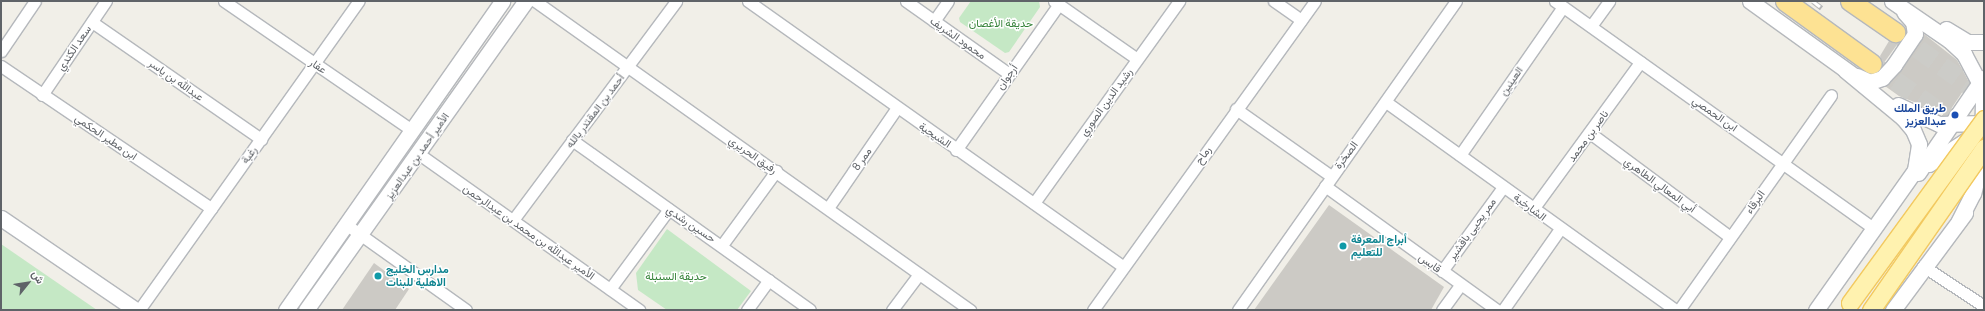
<!DOCTYPE html>
<html>
<head>
<meta charset="utf-8">
<style>
  body { margin:0 }
  #map { position:relative; width:1985px; height:311px; overflow:hidden; background:#f1efe8; font-family:Manrope,Vazirmatn,sans-serif }
  div>[style] { position:absolute }
  .green>* { inset:0; background:#c5e8c5 }
  .building>* { inset:0; background:#cccac5 }
  .highway-tunnel>* { height:19px; margin-top:-9.5px; transform-origin:0; background:repeating-linear-gradient(90deg,#ccccc8 0 19px,transparent 0 29px) }
  .roads { filter:drop-shadow(1px 0 #b5b8bc) drop-shadow(-1px 0 #b5b8bc) drop-shadow(0 1px #b5b8bc) drop-shadow(0 -1px #b5b8bc) }
  .street>* { height:11px; margin:-5.5px; padding:0 5.5px; transform-origin:5.5px; border-radius:5.5px; background:#fff }
  .secondary>* { height:15px; margin:-7.5px; padding:0 7.5px; transform-origin:7.5px; border-radius:7.5px; background:#fff }
  .highway>* { height:19px; margin:-9.5px; padding:0 9.5px; transform-origin:9.5px; border-radius:9.5px; background:#fde293 }
  .rail>* { height:4.5px; margin-top:-2.25px; transform-origin:0; background:repeating-linear-gradient(90deg,#fff 0 9px,#b6b7b8 0 18px); box-sizing:border-box; border-block:1px solid #b6b7b8 }
  .bridges { filter:drop-shadow(1px 0 #f2c960) drop-shadow(-1px 0 #f2c960) drop-shadow(0 1px #f2c960) drop-shadow(0 -1px #f2c960) }
  .primary-bridge>* { height:17px; margin:-8.5px; padding:0 8.5px; transform-origin:8.5px; border-radius:8.5px; background:#fff2af }
  .dots>* { width:11px; height:11px; translate:-50% -50%; box-sizing:border-box; border:2px solid #fff; border-radius:50% }
  span { translate:-50% -50%; white-space:nowrap; text-align:center; line-height:1.15; -webkit-text-stroke:3px #fff; paint-order:stroke }
  .park-label { font-size:11px; color:#348238 }
  .street-label { font-size:11px; color:#5f6368 }
  .transit-label { font-size:11px; color:#164399; font-weight:700 }
  .right { translate:-100% -50%; text-align:right }
  .culture-label { font-size:11px; color:#0d838f; font-weight:700 }
  .left { translate:0 -50%; text-align:left }
  .frame { position:absolute; inset:0; border:2px solid #5f6368; pointer-events:none }
  .north { position:absolute; left:8px; top:263px; width:40px; height:40px; -webkit-text-stroke:3px #fff; paint-order:stroke; rotate:60deg; font-size:11px; font-weight:700; line-height:16px; text-align:center; color:#5f6368 }
  .north::after { content:''; display:block; margin:auto; width:14px; height:18px; background:#5f6368; clip-path:polygon(50% 0,100% 100%,50% 72%,0 100%) }
</style>
</head>
<body>
<div id="map">
  <div class="green">
    <div style="clip-path:polygon(971px 1px,1039px 1px,1040px 7px,1009px 52px,1005px 53px,960px 22px,959px 18px)"></div>
    <div style="clip-path:polygon(667px 229px,751px 291px,737px 310px,667px 310px,638px 290px,636px 273px)"></div>
    <div style="clip-path:polygon(1px 244px,97px 310px,1px 310px)"></div>
  </div>
  <div class="building">
    <div style="clip-path:polygon(1924px 34px,1957px 60px,1969px 82px,1947px 115px,1899px 96px,1885px 86px,1901px 70px)"></div>
    <div style="clip-path:polygon(1889px 41px,1899px 42px,1883px 64px,1880px 56px)"></div>
    <div style="clip-path:polygon(1329px 205px,1444px 287px,1431px 310px,1254px 310px)"></div>
    <div style="clip-path:polygon(374px 263px,409px 289px,395px 310px,342px 310px)"></div>
  </div>
  <div class="highway-tunnel">
    <div style="left:1895px;top:32px;width:110px;rotate:35.7deg"></div>
    <div style="left:1872px;top:64px;width:117px;rotate:34.9deg"></div>
  </div>
  <div class="roads">
    <div class="street">
      <div style="left:224px;top:1px;width:228px;rotate:34.5deg"></div>
      <div style="left:535px;top:1px;width:534px;rotate:35.39deg"></div>
      <div style="left:748px;top:1px;width:460px;rotate:35.3deg"></div>
      <div style="left:906px;top:1px;width:126px;rotate:35.3deg"></div>
      <div style="left:1054px;top:1px;width:101px;rotate:34.9deg"></div>
      <div style="left:1274px;top:1px;width:33px;rotate:35deg"></div>
      <div style="left:1555px;top:1px;width:393px;rotate:35.5deg"></div>
      <div style="left:934px;top:21px;width:24px;rotate:-55deg"></div>
      <div style="left:92px;top:22px;width:206px;rotate:34.7deg"></div>
      <div style="left:1591px;top:26px;width:31px;rotate:-54deg"></div>
      <div style="left:1px;top:51px;width:60px;rotate:-55.8deg"></div>
      <div style="left:1px;top:66px;width:254px;rotate:34.1deg"></div>
      <div style="left:42px;top:95px;width:114px;rotate:-55.8deg"></div>
      <div style="left:1386px;top:102px;width:356px;rotate:35.7deg"></div>
      <div style="left:1236px;top:109px;width:116px;rotate:35.2deg"></div>
      <div style="left:1590px;top:133px;width:174px;rotate:36.6deg"></div>
      <div style="left:572px;top:140px;width:292px;rotate:35.5deg"></div>
      <div style="left:956px;top:150px;width:179px;rotate:-54.8deg"></div>
      <div style="left:419px;top:154px;width:270px;rotate:35.3deg"></div>
      <div style="left:1460px;top:155px;width:180px;rotate:-55.2deg"></div>
      <div style="left:1325px;top:186px;width:212px;rotate:35.8deg"></div>
      <div style="left:1034px;top:203px;width:249px;rotate:-54.3deg"></div>
      <div style="left:828px;top:208px;width:120px;rotate:-55.5deg"></div>
      <div style="left:1533px;top:209px;width:182px;rotate:-53.9deg"></div>
      <div style="left:513px;top:220px;width:273px;rotate:-53.3deg"></div>
      <div style="left:347px;top:225px;width:146px;rotate:35.5deg"></div>
      <div style="left:722px;top:245px;width:92px;rotate:-53.9deg"></div>
      <div style="left:1923px;top:266px;width:73px;rotate:33.3deg"></div>
      <div style="left:1442px;top:271px;width:104px;rotate:-54deg"></div>
      <div style="left:610px;top:289px;width:99px;rotate:-53.6deg"></div>
      <div style="left:139px;top:310px;width:379px;rotate:-54.6deg"></div>
      <div style="left:747px;top:310px;width:37px;rotate:-54deg"></div>
      <div style="left:892px;top:310px;width:45px;rotate:-53.1deg"></div>
      <div style="left:1093px;top:310px;width:380px;rotate:-54.3deg"></div>
      <div style="left:1238px;top:310px;width:378px;rotate:-54.8deg"></div>
      <div style="left:1442px;top:310px;width:31px;rotate:-54deg"></div>
      <div style="left:1503px;top:310px;width:99px;rotate:-54.9deg"></div>
      <div style="left:1679px;top:310px;width:263px;rotate:-54.7deg"></div>
    </div>
    <div class="secondary">
      <div style="left:1750px;top:1px;width:127px;rotate:35.7deg"></div>
      <div style="left:1892px;top:1px;width:69px;rotate:34.4deg"></div>
      <div style="left:1949px;top:40px;width:21px;rotate:43deg"></div>
      <div style="left:1964px;top:54px;width:32px;rotate:62deg"></div>
      <div style="left:1979px;top:82px;width:17px;rotate:77deg"></div>
      <div style="left:1983px;top:99px;width:59px;rotate:91deg"></div>
      <div style="left:1982px;top:158px;width:36px;rotate:104deg"></div>
      <div style="left:1973px;top:193px;width:31px;rotate:117deg"></div>
      <div style="left:1946px;top:29px;width:26px;rotate:31deg"></div>
      <div style="left:1968px;top:42px;width:16px"></div>
      <div style="left:1857px;top:76px;width:14px;rotate:25deg"></div>
      <div style="left:1870px;top:82px;width:13px;rotate:-18deg"></div>
      <div style="left:1882px;top:78px;width:18px;rotate:-47deg"></div>
      <div style="left:1894px;top:65px;width:37px;rotate:-56deg"></div>
      <div style="left:1915px;top:34px;width:12px;rotate:-99deg"></div>
      <div style="left:1913px;top:22px;width:13px;rotate:-132deg"></div>
      <div style="left:1898px;top:105px;width:45px;rotate:24.9deg"></div>
      <div style="left:1939px;top:124px;width:45px;rotate:-1.3deg"></div>
      <div style="left:1929px;top:164px;width:50px;rotate:-32.7deg"></div>
      <div style="left:1918px;top:173px;width:115px;rotate:-55.6deg"></div>
      <div style="left:1px;top:218px;width:163px;rotate:34.3deg"></div>
      <div style="left:286px;top:310px;width:377px;rotate:-55deg"></div>
      <div style="left:306px;top:310px;width:379px;rotate:-54.6deg"></div>
      <div style="left:1816px;top:310px;width:171px;rotate:-54.7deg"></div>
      <div style="left:1915px;top:170px;width:26px;rotate:-81deg"></div>
      <div style="left:1919px;top:144px;width:15px;rotate:-113deg"></div>
      <div style="left:1913px;top:130px;width:16px;rotate:-130deg"></div>
      <div style="left:1903px;top:118px;width:75px;rotate:-140.4deg"></div>
      <div style="left:1893px;top:310px;width:121px;rotate:-53.4deg"></div>
    </div>
    <div class="highway">
      <div style="left:1785px;top:1px;width:107px;rotate:35.9deg"></div>
      <div style="left:1850px;top:1px;width:55px;rotate:34.6deg"></div>
    </div>
  </div>
  <div class="rail">
    <div style="left:1813px;top:1px;width:11px;rotate:38deg"></div>
  </div>
  <div class="bridges">
    <div class="primary-bridge">
      <div style="left:1850px;top:303px;width:228px;rotate:-53.9deg"></div>
      <div style="left:1871px;top:310px;width:198px;rotate:-55.1deg"></div>
    </div>
  </div>
  <div class="dots">
    <div style="left:1955px;top:115px;background:#1a4fb4"></div>
    <div style="left:1343px;top:246px;background:#0f9aa8"></div>
    <div style="left:378px;top:276px;background:#0f9aa8"></div>
  </div>
  <div class="park-label">
    <span style="left:1001px;top:23px">حديقة الأغصان</span>
    <span style="left:676px;top:276px">حديقة السنبلة</span>
  </div>
  <div class="street-label">
    <span style="left:958px;top:38px;rotate:35deg">محمود الشريف</span>
    <span style="left:74px;top:48px;rotate:-56deg">سعد الكندي</span>
    <span style="left:318px;top:66px;rotate:34deg">عفار</span>
    <span style="left:1007px;top:77px;rotate:-55deg">أرجوان</span>
    <span style="left:176px;top:80px;rotate:35deg">عبدالله بن ياسر</span>
    <span style="left:1511px;top:81px;rotate:-55deg">العينين</span>
    <span style="left:1106px;top:102px;rotate:-54deg">رشيد الدين الصوري</span>
    <span style="left:595px;top:111px;rotate:-53deg">أحمد بن المقتدر بالله</span>
    <span style="left:1715px;top:114px;rotate:35deg">ابن الحمصي</span>
    <span style="left:935px;top:135px;rotate:34deg">الشيحية</span>
    <span style="left:1588px;top:136px;rotate:-54deg">ناصر بن محمد</span>
    <span style="left:106px;top:137px;rotate:34deg">ابن مطير الحكمي</span>
    <span style="left:249px;top:155px;rotate:-54deg">رغبة</span>
    <span style="left:753px;top:155px;rotate:35deg">رفيق الحريري</span>
    <span style="left:1203px;top:155px;rotate:-55deg">رماح</span>
    <span style="left:1346px;top:155px;rotate:-53deg">الصخرة</span>
    <span style="left:417px;top:156px;rotate:-55deg">الأمير أحمد بن عبدالعزيز</span>
    <span style="left:862px;top:159px;rotate:-55deg">ممر 8</span>
    <span style="left:1660px;top:185px;rotate:36deg">أبي المعالي الطاهري</span>
    <span style="left:1755px;top:202px;rotate:-55deg">البرقاء</span>
    <span style="left:1530px;top:207px;rotate:37deg">الشارخية</span>
    <span style="left:691px;top:224px;rotate:34deg">حسين رشدي</span>
    <span style="left:1472px;top:229px;rotate:-54deg">ممر يحيى باقشير</span>
    <span style="left:529px;top:232px;rotate:35deg">الأمير عبدالله بن محمد بن عبدالرحمن</span>
    <span style="left:1430px;top:263px;rotate:36deg">قابس</span>
  </div>
  <div class="transit-label">
    <span class="right" style="left:1946px;top:115px">طريق الملك<br>عبدالعزيز</span>
  </div>
  <div class="culture-label">
    <span class="left" style="left:1351px;top:246px">أبراج المعرفة<br>للتعليم</span>
    <span class="left" style="left:386px;top:276px">مدارس الخليج<br>الاهلية للبنات</span>
  </div>
  <div class="frame"></div>
  <div class="north">ش</div>
</div>
</body>
</html>
